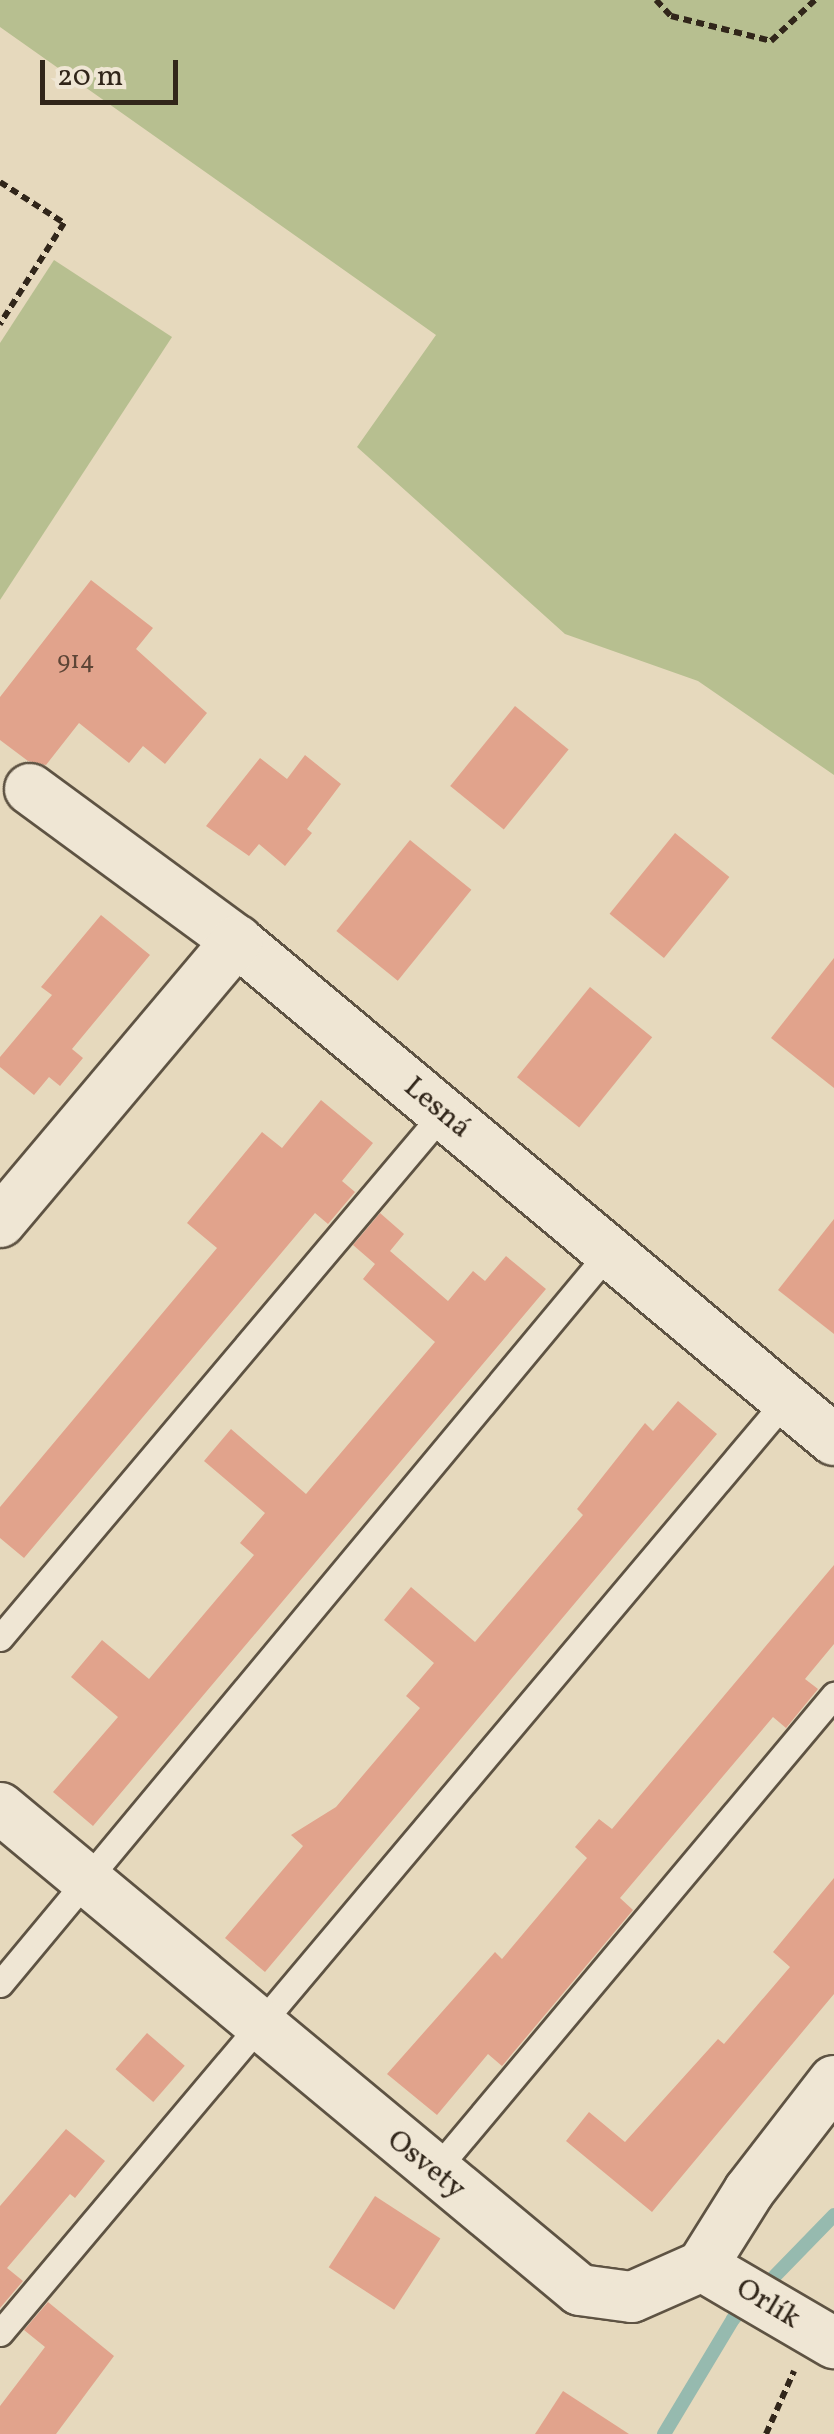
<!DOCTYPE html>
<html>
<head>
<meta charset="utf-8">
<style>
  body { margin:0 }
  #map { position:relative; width:834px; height:2434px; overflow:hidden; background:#e6d9bd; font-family:Vollkorn,serif }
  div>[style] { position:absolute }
  .green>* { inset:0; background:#b7bf90 }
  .stream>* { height:14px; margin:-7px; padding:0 7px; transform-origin:7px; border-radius:7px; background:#96baaf }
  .building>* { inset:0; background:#e1a38c; transform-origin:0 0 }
  .path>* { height:6px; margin-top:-3px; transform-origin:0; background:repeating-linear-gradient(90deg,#31261a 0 8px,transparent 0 13px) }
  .roads { filter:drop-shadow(2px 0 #5e5343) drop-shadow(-2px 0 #5e5343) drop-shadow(0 2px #5e5343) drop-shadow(0 -2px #5e5343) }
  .service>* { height:25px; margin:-12.5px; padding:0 12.5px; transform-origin:12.5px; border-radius:12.5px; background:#efe6d4 }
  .minor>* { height:50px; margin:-25px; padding:0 25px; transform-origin:25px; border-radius:25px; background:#efe6d4 }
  span { translate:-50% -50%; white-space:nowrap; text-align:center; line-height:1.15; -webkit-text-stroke:8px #efe6d4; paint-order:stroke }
  .number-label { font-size:25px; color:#5d4536 }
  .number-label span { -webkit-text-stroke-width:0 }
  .street-label { font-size:30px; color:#31261a }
  .scale { position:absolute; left:40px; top:60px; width:138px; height:45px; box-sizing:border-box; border:5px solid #31261a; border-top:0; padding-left:12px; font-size:30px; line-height:35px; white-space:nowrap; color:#31261a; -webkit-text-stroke:8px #efe6d4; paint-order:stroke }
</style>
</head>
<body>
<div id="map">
  <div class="green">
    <div style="clip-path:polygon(0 0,834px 0,834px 775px,698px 681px,565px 634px,357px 447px,436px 335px,0 27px)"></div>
    <div style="clip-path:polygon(54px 260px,172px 337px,0 600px,0 343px)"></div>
  </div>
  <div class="stream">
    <div style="left:664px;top:2434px;width:134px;rotate:-59deg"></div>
    <div style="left:733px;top:2319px;width:145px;rotate:-45.8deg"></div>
  </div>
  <div class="building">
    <div style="clip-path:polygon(91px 580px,153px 628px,136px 649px,207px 713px,165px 764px,143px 746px,129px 763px,79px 723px,46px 765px,28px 761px,0 740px,0 697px)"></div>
    <div style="left:515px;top:706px;width:69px;height:103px;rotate:39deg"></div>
    <div style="clip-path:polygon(305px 755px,341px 784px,307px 829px,312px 833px,285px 866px,259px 844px,249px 856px,206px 826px,260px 758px,287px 779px)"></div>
    <div style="left:675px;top:833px;width:70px;height:104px;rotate:39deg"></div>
    <div style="left:410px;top:840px;width:79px;height:117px;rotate:39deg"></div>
    <div style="clip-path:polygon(101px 915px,150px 955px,72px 1049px,83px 1058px,60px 1086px,49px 1077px,34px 1095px,0 1067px,0 1057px,52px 995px,41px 987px)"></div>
    <div style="clip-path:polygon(834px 958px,834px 1088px,771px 1038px)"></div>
    <div style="left:590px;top:987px;width:80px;height:116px;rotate:39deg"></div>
    <div style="clip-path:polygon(321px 1100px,373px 1143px,342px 1181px,355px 1192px,328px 1224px,315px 1213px,24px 1558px,0 1538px,0 1507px,217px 1248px,187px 1223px,262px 1132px,282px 1148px)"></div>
    <div style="clip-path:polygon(380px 1213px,404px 1234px,390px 1251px,448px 1301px,473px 1271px,485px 1281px,506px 1256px,546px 1289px,93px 1826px,53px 1792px,118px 1717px,71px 1677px,102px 1640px,149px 1679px,254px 1555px,240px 1543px,265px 1513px,204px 1461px,231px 1429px,306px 1494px,435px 1342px,363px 1279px,375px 1264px,353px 1245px)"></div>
    <div style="clip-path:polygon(834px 1219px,834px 1334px,778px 1290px)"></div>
    <div style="clip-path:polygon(678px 1401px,717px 1434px,265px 1972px,225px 1938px,303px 1846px,291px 1835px,336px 1807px,420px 1708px,406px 1696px,434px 1663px,384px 1620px,411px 1587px,475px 1642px,583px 1515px,577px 1509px,645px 1423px,653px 1431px)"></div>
    <div style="clip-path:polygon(834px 1565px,834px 1644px,805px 1679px,818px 1689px,786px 1728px,773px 1717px,620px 1898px,633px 1910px,502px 2066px,488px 2054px,437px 2115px,387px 2074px,495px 1952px,502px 1959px,587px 1858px,575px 1847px,599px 1819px,612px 1829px)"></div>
    <div style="clip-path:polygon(834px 1878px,834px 1994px,652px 2212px,566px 2141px,589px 2112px,625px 2142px,718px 2039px,724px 2044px,790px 1967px,773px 1952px)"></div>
    <div style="left:147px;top:2033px;width:50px;height:48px;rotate:41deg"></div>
    <div style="clip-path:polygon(66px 2129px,105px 2161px,75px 2198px,70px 2194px,7px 2268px,23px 2281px,0 2308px,0 2206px)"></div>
    <div style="left:375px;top:2196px;width:78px;height:85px;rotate:33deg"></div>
    <div style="clip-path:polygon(48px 2302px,114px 2356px,56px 2434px,0 2434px,0 2406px,45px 2347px,24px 2330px)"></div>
    <div style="clip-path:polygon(563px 2391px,629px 2434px,535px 2434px)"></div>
  </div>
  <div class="path">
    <div style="left:656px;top:0;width:22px;rotate:47deg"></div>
    <div style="left:671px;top:16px;width:103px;rotate:14deg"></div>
    <div style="left:771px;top:41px;width:60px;rotate:-43deg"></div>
    <div style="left:0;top:182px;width:76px;rotate:32.6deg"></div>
    <div style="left:64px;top:223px;width:120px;rotate:122.4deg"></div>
    <div style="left:766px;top:2434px;width:69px;rotate:-66deg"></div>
  </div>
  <div class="roads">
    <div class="service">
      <div style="left:0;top:1638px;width:687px;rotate:-49.84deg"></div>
      <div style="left:0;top:1984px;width:952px;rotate:-50.24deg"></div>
      <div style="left:434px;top:2172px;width:623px;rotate:-50.02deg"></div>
      <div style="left:0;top:2333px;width:1220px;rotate:-49.89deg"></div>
    </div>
    <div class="minor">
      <div style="left:30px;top:789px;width:257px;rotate:36.3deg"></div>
      <div style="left:237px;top:941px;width:778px;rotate:39.89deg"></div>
      <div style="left:0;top:1222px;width:368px;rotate:-49.9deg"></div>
      <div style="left:0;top:1808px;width:754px;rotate:39.73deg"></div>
      <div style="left:580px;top:2290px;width:52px;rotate:7.7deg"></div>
      <div style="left:632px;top:2297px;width:77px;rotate:-23.9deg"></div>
      <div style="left:702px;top:2266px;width:89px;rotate:-57.9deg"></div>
      <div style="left:749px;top:2191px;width:139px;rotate:-52.3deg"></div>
      <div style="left:702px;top:2266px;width:153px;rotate:30.3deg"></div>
    </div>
  </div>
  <div class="number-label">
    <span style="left:76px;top:662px">914</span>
  </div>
  <div class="street-label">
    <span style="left:437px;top:1108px;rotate:40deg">Lesná</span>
    <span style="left:426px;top:2165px;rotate:39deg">Osvety</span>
    <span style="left:768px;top:2304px;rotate:31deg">Orlík</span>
  </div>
  <div class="scale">20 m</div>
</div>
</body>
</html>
